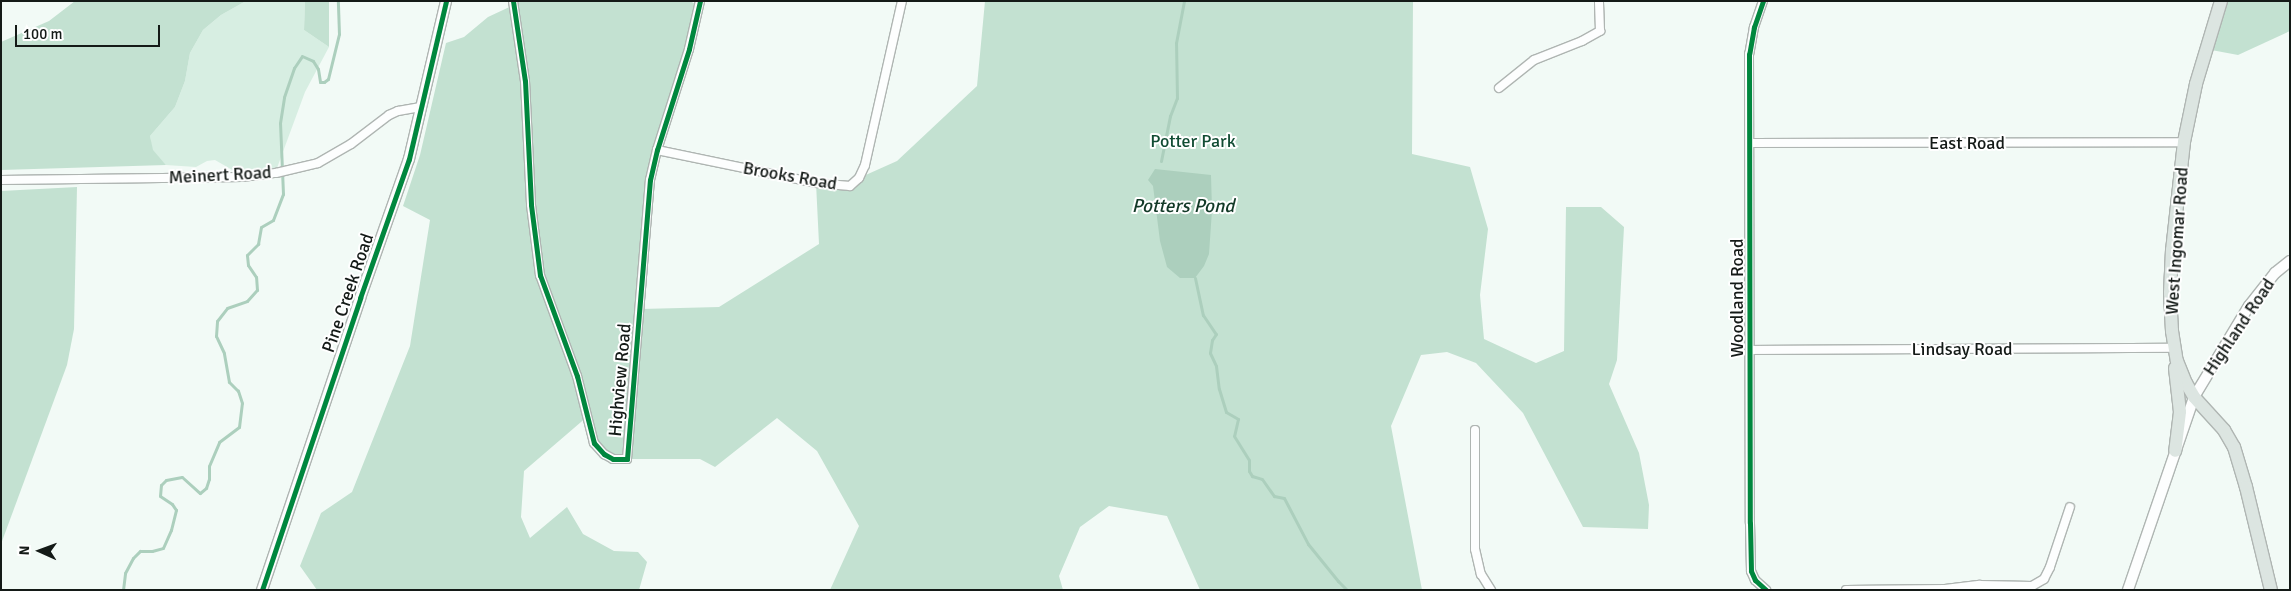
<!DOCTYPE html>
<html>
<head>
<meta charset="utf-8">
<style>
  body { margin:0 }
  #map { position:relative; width:2291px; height:591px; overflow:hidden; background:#f2faf6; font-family:Signika,sans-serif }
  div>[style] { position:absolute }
  .green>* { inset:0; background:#d7eee2 }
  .forest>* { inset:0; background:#c3e1d1 }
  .water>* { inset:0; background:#accfbd }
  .stream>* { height:3px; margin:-1.5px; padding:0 1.5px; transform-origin:1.5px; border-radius:1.5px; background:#accfbd }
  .roads { filter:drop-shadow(1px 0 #afb5b2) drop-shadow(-1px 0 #afb5b2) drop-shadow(0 1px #afb5b2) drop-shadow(0 -1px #afb5b2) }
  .minor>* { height:8px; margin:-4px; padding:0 4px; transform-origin:4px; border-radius:4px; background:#fdfefe }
  .tertiary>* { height:10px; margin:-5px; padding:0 5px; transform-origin:5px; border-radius:5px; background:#fdfefe }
  .primary>* { height:12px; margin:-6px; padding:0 6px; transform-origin:6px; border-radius:6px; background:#dce5e1 }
  .cycleway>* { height:5px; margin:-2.5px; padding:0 2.5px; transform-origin:2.5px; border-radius:2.5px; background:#00873e }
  span { translate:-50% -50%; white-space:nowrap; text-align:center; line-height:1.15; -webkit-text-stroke:4px #fff; paint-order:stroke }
  .park-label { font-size:18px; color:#114c33 }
  .street-label { font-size:18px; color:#141a17 }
  .water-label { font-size:19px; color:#133a28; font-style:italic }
  .frame { position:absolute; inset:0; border:2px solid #141a17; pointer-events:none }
  .north { position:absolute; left:15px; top:526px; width:50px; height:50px; -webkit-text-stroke:4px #fff; paint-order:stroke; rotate:272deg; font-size:14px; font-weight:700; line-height:20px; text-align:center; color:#141a17 }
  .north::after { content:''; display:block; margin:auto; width:18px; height:22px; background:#141a17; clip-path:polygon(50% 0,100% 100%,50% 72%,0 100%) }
  .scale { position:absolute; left:15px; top:25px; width:145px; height:22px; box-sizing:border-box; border:2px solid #141a17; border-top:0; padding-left:6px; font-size:15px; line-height:18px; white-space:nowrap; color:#141a17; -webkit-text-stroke:4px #fff; paint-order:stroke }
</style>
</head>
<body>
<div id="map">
  <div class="green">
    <div style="clip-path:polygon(246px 1px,305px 1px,304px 30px,329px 47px,305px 92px,277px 168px,236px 172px,215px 160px,207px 161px,196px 167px,166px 165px,152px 150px,150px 136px,175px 107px,185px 81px,190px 53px,203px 30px,221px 15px)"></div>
  </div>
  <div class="forest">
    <div style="clip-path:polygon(75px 1px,246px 1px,221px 15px,203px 30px,190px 53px,185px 81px,175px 107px,150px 136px,153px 150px,166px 165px,1px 170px,1px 42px,49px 21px)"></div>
    <div style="clip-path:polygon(305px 1px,329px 1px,329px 47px,304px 30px)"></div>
    <div style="clip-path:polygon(514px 1px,690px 1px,699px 6px,650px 180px,641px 309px,719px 307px,819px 244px,816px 183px,850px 186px,859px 178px,897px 161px,977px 86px,985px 1px,1413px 1px,1412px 154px,1470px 167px,1488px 229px,1480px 295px,1484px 339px,1536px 363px,1564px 351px,1566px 207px,1601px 207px,1624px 227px,1617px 360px,1609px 384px,1639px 453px,1649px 505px,1648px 529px,1583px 527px,1523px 413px,1476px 363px,1447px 352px,1421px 355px,1391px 426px,1422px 590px,1200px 590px,1167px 516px,1109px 506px,1080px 527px,1059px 576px,1063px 590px,830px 590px,859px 526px,817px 451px,777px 418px,715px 467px,700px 459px,613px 459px,594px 443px,588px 416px,524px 471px,521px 517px,530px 538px,567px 507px,583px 534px,614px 551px,638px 552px,647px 562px,639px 590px,317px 590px,300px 566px,321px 513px,352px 492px,410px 346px,430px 220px,403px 206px,420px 155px,446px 43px,464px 37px,488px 17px,514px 5px)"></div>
    <div style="clip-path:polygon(2221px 1px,2290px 1px,2290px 31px,2238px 55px,2206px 49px)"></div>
    <div style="clip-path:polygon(77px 187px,74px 329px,67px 365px,1px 544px,1px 191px)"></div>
  </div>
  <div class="water">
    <div style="clip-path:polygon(1155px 169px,1211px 175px,1212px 210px,1209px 254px,1204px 266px,1195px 278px,1180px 278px,1167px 267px,1160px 241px,1153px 186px,1148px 180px)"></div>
  </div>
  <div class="stream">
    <div style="left:1161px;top:161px;width:46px;rotate:-78.7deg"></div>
    <div style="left:1170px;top:116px;width:19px;rotate:-69deg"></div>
    <div style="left:1177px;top:98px;width:55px;rotate:-91deg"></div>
    <div style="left:1176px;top:43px;width:43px;rotate:-79.2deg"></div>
    <div style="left:1195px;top:278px;width:38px;rotate:78deg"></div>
    <div style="left:1203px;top:315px;width:23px;rotate:56deg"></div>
    <div style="left:1216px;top:334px;width:7px;rotate:124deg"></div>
    <div style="left:1212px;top:340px;width:13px;rotate:99deg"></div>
    <div style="left:1210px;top:353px;width:14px;rotate:65deg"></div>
    <div style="left:1216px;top:366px;width:23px;rotate:83deg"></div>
    <div style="left:1219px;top:389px;width:24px;rotate:73deg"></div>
    <div style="left:1226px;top:412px;width:14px;rotate:30deg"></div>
    <div style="left:1238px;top:419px;width:17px;rotate:103deg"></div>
    <div style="left:1234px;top:436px;width:28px;rotate:58deg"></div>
    <div style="left:1249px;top:460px;width:11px;rotate:90deg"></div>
    <div style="left:1249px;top:471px;width:6px;rotate:59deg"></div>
    <div style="left:1252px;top:476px;width:10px;rotate:17deg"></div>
    <div style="left:1262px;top:479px;width:21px;rotate:55deg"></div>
    <div style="left:1274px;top:496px;width:10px;rotate:11deg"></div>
    <div style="left:1284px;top:498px;width:52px;rotate:62.4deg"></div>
    <div style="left:1308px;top:544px;width:48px;rotate:51deg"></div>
    <div style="left:1338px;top:581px;width:13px;rotate:45deg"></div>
    <div style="left:123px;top:590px;width:17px;rotate:-83deg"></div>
    <div style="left:125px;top:573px;width:17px;rotate:-62deg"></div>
    <div style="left:133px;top:558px;width:10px;rotate:-45deg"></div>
    <div style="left:140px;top:551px;width:12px"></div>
    <div style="left:152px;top:551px;width:11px;rotate:-15deg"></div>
    <div style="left:163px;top:548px;width:20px;rotate:-66deg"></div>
    <div style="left:171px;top:530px;width:21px;rotate:-76deg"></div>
    <div style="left:176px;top:510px;width:7px;rotate:-124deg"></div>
    <div style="left:172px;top:504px;width:14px;rotate:-146deg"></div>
    <div style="left:160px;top:496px;width:11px;rotate:-85deg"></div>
    <div style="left:161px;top:485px;width:7px;rotate:-45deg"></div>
    <div style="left:166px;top:480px;width:16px;rotate:-11deg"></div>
    <div style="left:182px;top:477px;width:24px;rotate:42deg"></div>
    <div style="left:200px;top:493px;width:8px;rotate:-40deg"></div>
    <div style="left:206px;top:488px;width:9px;rotate:-72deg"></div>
    <div style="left:209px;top:479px;width:13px;rotate:-90deg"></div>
    <div style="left:209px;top:466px;width:26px;rotate:-67deg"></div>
    <div style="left:219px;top:442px;width:25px;rotate:-37deg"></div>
    <div style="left:239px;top:427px;width:24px;rotate:-83deg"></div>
    <div style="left:242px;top:403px;width:13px;rotate:-108deg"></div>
    <div style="left:238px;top:391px;width:13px;rotate:-135deg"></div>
    <div style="left:229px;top:382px;width:29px;rotate:-100deg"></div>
    <div style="left:224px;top:353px;width:19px;rotate:-115deg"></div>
    <div style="left:216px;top:336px;width:15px;rotate:-86deg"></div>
    <div style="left:217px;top:321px;width:16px;rotate:-52deg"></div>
    <div style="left:227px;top:308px;width:21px;rotate:-19deg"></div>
    <div style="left:247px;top:301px;width:15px;rotate:-48deg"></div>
    <div style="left:257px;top:290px;width:13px;rotate:-94deg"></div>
    <div style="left:256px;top:277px;width:14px;rotate:-124deg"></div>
    <div style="left:248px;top:265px;width:10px;rotate:-96deg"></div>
    <div style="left:247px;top:255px;width:16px;rotate:-45deg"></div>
    <div style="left:258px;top:244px;width:17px;rotate:-80deg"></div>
    <div style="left:261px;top:227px;width:14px;rotate:-30deg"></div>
    <div style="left:273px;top:220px;width:28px;rotate:-69deg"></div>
    <div style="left:283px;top:194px;width:71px;rotate:-92.4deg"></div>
    <div style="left:280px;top:123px;width:26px;rotate:-81deg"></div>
    <div style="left:284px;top:97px;width:31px;rotate:-71deg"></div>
    <div style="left:294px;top:68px;width:14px;rotate:-56deg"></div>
    <div style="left:302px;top:56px;width:12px;rotate:24deg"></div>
    <div style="left:313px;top:61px;width:9px;rotate:58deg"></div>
    <div style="left:318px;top:69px;width:13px;rotate:81deg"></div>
    <div style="left:320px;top:82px;width:4px"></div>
    <div style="left:324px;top:82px;width:5px;rotate:-37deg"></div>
    <div style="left:328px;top:79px;width:46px;rotate:-76.3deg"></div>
    <div style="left:339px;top:34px;width:33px;rotate:-92deg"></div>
  </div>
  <div class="roads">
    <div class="minor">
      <div style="left:513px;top:1px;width:81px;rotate:81.5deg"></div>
      <div style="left:525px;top:81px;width:124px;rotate:87.2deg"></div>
      <div style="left:531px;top:205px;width:71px;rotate:82.7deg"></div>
      <div style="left:540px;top:275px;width:108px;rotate:69.9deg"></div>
      <div style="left:577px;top:376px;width:69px;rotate:75.8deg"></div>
      <div style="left:594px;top:443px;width:15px;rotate:48deg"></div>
      <div style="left:604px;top:454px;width:10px;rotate:29deg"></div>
      <div style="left:613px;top:459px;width:14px"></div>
      <div style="left:627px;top:459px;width:280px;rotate:-85.3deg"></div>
      <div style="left:650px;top:180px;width:31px;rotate:-77deg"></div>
      <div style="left:657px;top:150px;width:106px;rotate:-72.4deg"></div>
      <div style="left:689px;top:49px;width:49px;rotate:-77.1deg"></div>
      <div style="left:1763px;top:1px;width:28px;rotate:109deg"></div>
      <div style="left:1754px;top:27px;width:27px;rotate:100deg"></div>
      <div style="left:1749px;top:54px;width:469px;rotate:89.9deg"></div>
      <div style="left:1750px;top:523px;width:48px;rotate:88.8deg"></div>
      <div style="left:1751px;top:571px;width:10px;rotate:66deg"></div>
      <div style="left:1755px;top:580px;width:15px;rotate:42deg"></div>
      <div style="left:1499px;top:88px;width:45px;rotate:-38.7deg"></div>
      <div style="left:1534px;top:60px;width:52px;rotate:-21.6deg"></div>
      <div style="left:1582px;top:41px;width:21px;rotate:-29deg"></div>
      <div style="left:1600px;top:31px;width:30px;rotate:-92deg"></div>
      <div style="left:1750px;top:143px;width:434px;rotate:-0.1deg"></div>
      <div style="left:657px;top:150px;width:162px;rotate:11.7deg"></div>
      <div style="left:816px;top:183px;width:34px;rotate:5deg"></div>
      <div style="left:850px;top:186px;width:12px;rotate:-42deg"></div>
      <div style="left:859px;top:178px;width:14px;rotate:-65deg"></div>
      <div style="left:865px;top:165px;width:168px;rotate:-77.3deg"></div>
      <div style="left:1px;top:180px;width:241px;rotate:-0.7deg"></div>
      <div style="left:242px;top:177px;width:34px;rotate:-7deg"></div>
      <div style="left:276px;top:173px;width:43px;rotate:-13.4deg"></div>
      <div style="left:318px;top:163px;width:38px;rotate:-30deg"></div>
      <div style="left:351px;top:144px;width:48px;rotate:-37.3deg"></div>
      <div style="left:389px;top:115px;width:10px;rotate:-24deg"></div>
      <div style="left:398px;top:111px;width:23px;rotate:-10deg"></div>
      <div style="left:1750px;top:350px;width:424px;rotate:-0.3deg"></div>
      <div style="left:1475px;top:430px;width:119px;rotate:90deg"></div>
      <div style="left:1475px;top:549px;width:26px;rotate:77deg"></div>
      <div style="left:1481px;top:574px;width:19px;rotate:58deg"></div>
      <div style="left:1846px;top:590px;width:99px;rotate:-0.6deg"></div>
      <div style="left:1945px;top:589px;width:35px;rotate:-7deg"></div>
      <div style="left:1980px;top:585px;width:52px;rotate:1.1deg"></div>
      <div style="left:2032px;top:586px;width:14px;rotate:-30deg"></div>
      <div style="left:2044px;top:579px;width:13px;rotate:-63deg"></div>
      <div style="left:2050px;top:567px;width:63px;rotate:-71.6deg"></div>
    </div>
    <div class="tertiary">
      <div style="left:262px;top:590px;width:308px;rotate:-71.4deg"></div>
      <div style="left:360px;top:298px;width:147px;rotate:-70.6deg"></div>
      <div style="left:409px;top:159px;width:162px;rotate:-76.8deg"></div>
      <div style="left:2128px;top:590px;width:204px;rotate:-71.1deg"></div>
      <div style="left:2194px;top:397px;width:106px;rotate:-58.9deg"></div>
      <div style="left:2249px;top:306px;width:42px;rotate:-51.8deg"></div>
      <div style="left:2275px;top:273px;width:19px;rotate:-39deg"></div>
    </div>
    <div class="primary">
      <div style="left:2221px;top:1px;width:87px;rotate:106.8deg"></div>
      <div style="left:2196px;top:84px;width:59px;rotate:101.7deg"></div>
      <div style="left:2184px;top:142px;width:109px;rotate:96.3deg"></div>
      <div style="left:2172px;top:250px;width:43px;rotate:92.7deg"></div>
      <div style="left:2170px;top:293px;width:38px;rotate:87deg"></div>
      <div style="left:2172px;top:331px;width:30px;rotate:81deg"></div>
      <div style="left:2177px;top:361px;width:24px;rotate:68deg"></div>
      <div style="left:2186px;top:383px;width:16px;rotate:60deg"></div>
      <div style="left:2194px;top:397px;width:45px;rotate:47.7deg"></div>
      <div style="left:2224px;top:430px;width:20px;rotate:60deg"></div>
      <div style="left:2234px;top:447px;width:42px;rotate:73.3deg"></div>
      <div style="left:2246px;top:487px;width:106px;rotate:76.4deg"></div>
      <div style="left:2175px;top:368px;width:44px;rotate:83.5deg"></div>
      <div style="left:2180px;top:412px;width:39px;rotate:97deg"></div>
    </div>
  </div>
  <div class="cycleway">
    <div style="left:513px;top:1px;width:81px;rotate:81.5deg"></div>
    <div style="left:525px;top:81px;width:124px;rotate:87.2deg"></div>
    <div style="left:531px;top:205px;width:71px;rotate:82.7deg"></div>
    <div style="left:540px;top:275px;width:108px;rotate:69.9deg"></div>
    <div style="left:577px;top:376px;width:69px;rotate:75.8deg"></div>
    <div style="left:594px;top:443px;width:15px;rotate:48deg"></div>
    <div style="left:604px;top:454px;width:10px;rotate:29deg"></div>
    <div style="left:613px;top:459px;width:14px"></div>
    <div style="left:627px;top:459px;width:280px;rotate:-85.3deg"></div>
    <div style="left:650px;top:180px;width:31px;rotate:-77deg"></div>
    <div style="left:657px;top:150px;width:106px;rotate:-72.4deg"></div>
    <div style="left:689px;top:49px;width:49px;rotate:-77.1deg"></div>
    <div style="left:1763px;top:1px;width:28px;rotate:109deg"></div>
    <div style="left:1754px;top:27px;width:27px;rotate:100deg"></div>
    <div style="left:1749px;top:54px;width:469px;rotate:89.9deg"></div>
    <div style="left:1750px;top:523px;width:48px;rotate:88.8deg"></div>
    <div style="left:1751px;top:571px;width:10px;rotate:66deg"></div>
    <div style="left:1755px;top:580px;width:15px;rotate:42deg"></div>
    <div style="left:262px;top:590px;width:308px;rotate:-71.4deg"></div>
    <div style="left:360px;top:298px;width:147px;rotate:-70.6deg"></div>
    <div style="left:409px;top:159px;width:162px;rotate:-76.8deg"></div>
  </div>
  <div class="park-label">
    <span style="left:1193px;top:141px">Potter Park</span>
  </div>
  <div class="street-label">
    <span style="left:1967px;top:143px">East Road</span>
    <span style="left:220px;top:175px;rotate:-3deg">Meinert Road</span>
    <span style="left:790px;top:176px;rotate:10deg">Brooks Road</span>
    <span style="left:2177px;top:241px;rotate:-86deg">West Ingomar Road</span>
    <span style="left:348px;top:293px;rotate:-71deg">Pine Creek Road</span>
    <span style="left:1737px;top:298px;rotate:-90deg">Woodland Road</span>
    <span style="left:2239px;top:327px;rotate:-56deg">Highland Road</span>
    <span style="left:1962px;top:349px">Lindsay Road</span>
    <span style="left:620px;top:380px;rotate:-85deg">Highview Road</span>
  </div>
  <div class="water-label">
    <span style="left:1183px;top:207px">Potters Pond</span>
  </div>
  <div class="frame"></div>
  <div class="north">N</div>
  <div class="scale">100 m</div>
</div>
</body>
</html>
